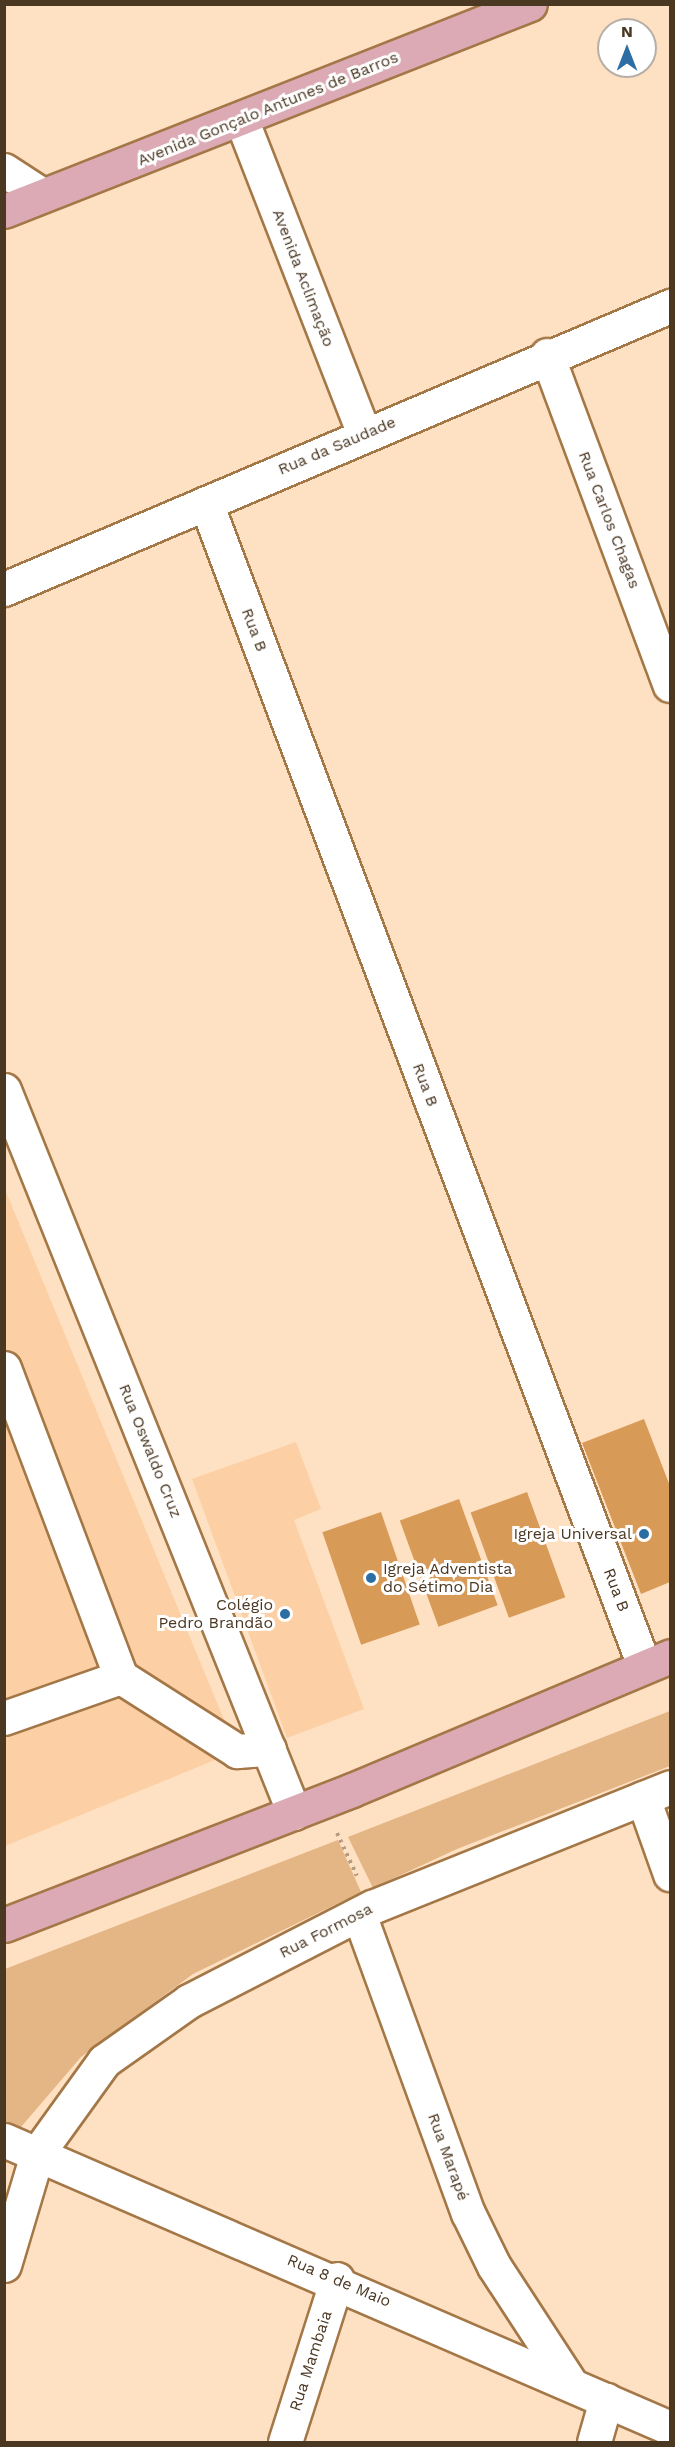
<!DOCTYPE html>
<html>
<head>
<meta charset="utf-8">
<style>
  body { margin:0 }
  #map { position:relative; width:675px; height:2447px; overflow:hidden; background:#fee0c2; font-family:"Work Sans",sans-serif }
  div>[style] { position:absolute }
  .built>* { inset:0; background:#fcd0a4 }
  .green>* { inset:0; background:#e4b585 }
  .building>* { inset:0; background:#d89a57; transform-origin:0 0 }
  .path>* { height:4px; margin-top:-2px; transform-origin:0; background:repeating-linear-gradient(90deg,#b59b81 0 3px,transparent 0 7.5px) }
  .roads { filter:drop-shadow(2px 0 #a47747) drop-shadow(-2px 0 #a47747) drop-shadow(0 2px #a47747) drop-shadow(0 -2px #a47747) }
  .minor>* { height:33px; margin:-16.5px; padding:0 16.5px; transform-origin:16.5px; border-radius:16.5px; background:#fff }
  .major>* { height:33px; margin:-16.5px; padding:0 16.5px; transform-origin:16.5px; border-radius:16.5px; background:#dbaab4 }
  .dots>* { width:16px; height:16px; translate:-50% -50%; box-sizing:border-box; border:3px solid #fff; border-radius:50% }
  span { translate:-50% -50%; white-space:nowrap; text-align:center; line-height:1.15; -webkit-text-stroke:6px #fff; paint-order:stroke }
  .street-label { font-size:16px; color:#4b3823 }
  .poi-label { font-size:16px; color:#4b3823 }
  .right { translate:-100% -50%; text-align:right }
  .left { translate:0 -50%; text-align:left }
  .frame { position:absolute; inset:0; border:6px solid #4b3823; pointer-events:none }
  .north { position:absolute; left:597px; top:18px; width:60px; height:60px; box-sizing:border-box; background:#fff; border:2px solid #b7afa7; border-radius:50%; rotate:0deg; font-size:16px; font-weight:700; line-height:24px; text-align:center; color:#4b3823 }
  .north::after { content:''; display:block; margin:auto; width:21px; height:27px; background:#2c6da3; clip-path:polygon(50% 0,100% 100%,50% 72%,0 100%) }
</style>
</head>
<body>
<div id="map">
  <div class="built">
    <div style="clip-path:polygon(4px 1187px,237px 1751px,5px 1846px,4px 1846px)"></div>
    <div style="clip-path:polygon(296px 1442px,321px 1509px,294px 1520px,364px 1709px,287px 1738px,192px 1479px)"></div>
  </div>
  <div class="green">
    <div style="clip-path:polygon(670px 1711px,670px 1766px,457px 1849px,373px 1888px,348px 1837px)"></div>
    <div style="clip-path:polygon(338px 1840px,361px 1892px,193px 1974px,81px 2057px,21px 2127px,5px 2123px,5px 1969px)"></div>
  </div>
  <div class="building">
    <div style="clip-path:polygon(644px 1419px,670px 1486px,670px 1582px,641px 1594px,582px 1443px)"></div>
    <div style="left:527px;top:1492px;width:112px;height:60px;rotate:70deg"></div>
    <div style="left:459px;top:1499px;width:113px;height:63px;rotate:70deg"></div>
    <div style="left:381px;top:1512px;width:119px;height:62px;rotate:71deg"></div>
  </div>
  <div class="path">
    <div style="left:337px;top:1833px;width:47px;rotate:65.1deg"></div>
  </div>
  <div class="roads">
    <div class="minor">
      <div style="left:242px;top:121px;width:336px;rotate:68.7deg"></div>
      <div style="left:4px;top:170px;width:44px;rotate:33deg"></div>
      <div style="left:547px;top:355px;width:352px;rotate:69.6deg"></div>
      <div style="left:206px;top:503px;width:1243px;rotate:69.36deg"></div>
      <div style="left:4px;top:589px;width:724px;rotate:-23.02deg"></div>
      <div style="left:4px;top:1090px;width:779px;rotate:68.14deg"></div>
      <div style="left:4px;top:1368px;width:330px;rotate:69.3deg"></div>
      <div style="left:4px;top:1718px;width:124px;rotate:-19.3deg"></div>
      <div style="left:121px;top:1677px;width:138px;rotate:32.5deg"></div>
      <div style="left:237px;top:1751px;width:32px;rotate:-4deg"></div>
      <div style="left:643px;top:1798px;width:81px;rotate:70.4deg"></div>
      <div style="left:359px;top:1914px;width:318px;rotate:70deg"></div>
      <div style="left:468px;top:2213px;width:59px;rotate:63.9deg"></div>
      <div style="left:494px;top:2266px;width:141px;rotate:56.9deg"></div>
      <div style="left:4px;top:2140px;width:726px;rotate:23.39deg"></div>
      <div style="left:4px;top:2265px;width:116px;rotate:-73.4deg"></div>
      <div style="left:37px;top:2154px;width:115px;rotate:-54.2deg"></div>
      <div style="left:104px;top:2061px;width:104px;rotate:-35.2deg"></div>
      <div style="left:189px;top:2001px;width:206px;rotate:-27.2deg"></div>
      <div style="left:372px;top:1907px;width:321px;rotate:-21.9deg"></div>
      <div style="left:285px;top:2442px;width:171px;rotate:-72.3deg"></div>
      <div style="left:594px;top:2442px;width:44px;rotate:-74.1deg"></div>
    </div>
    <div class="major">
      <div style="left:4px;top:211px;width:565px;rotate:-21.48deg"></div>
      <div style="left:4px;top:1925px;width:373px;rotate:-21.2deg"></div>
      <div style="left:352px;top:1790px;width:345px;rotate:-22.8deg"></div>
    </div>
  </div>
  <div class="dots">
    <div style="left:644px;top:1534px;background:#2c6da3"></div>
    <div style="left:371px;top:1578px;background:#2c6da3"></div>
    <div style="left:285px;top:1614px;background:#2c6da3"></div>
  </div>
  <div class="street-label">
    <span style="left:268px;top:109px;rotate:-22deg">Avenida Gonçalo Antunes de Barros</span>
    <span style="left:303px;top:278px;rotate:69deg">Avenida Aclimação</span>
    <span style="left:337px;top:446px;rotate:-23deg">Rua da Saudade</span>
    <span style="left:609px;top:520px;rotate:69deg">Rua Carlos Chagas</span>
    <span style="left:254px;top:630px;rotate:69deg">Rua B</span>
    <span style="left:425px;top:1085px;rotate:69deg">Rua B</span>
    <span style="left:150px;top:1451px;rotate:68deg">Rua Oswaldo Cruz</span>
    <span style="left:616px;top:1590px;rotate:69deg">Rua B</span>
    <span style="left:326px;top:1931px;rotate:-27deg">Rua Formosa</span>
    <span style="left:448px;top:2157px;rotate:70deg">Rua Marapé</span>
    <span style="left:339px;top:2281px;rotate:23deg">Rua 8 de Maio</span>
    <span style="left:311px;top:2361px;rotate:-72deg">Rua Mambaia</span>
  </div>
  <div class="poi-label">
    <span class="right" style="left:632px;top:1534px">Igreja Universal</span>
    <span class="left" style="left:383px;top:1578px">Igreja Adventista<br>do Sétimo Dia</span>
    <span class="right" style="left:273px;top:1614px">Colégio<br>Pedro Brandão</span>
  </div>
  <div class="frame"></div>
  <div class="north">N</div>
</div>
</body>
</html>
